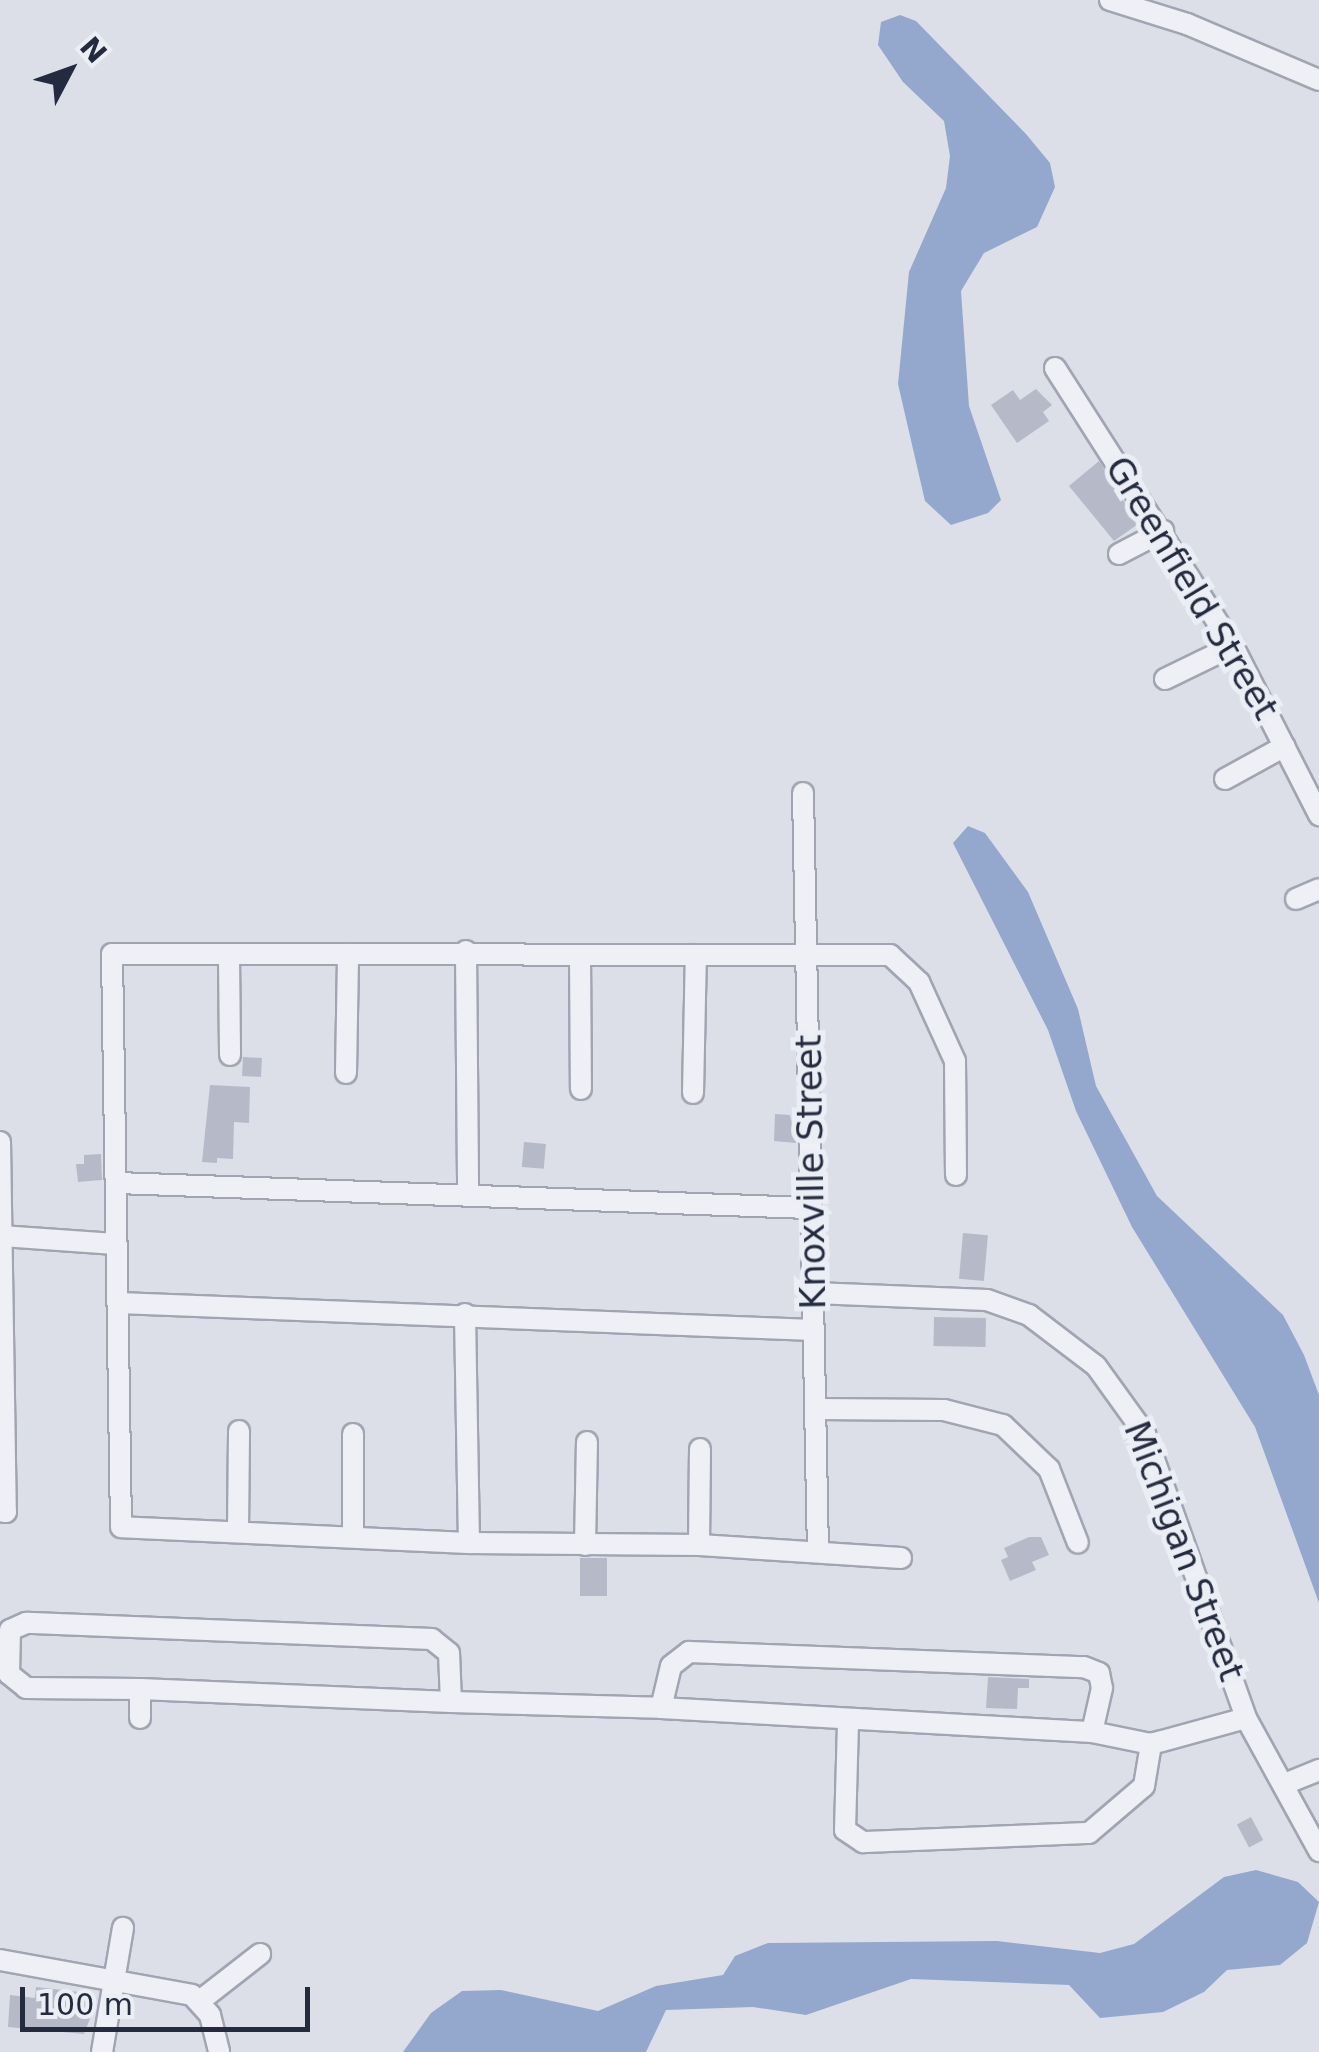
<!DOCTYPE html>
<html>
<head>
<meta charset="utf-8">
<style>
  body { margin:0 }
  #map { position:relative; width:1319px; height:2052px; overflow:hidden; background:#dcdfe8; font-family:"DejaVu Sans",sans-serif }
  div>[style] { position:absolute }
  .water>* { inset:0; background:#93a8cc }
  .building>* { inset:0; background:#b6bac8; transform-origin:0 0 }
  .roads { filter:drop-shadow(2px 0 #a1a5b2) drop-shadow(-2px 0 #a1a5b2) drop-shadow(0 2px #a1a5b2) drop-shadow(0 -2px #a1a5b2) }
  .street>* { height:20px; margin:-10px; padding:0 10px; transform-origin:10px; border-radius:10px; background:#eff0f6 }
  span { translate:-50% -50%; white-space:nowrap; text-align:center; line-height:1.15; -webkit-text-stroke:10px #ebeef5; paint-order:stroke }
  .street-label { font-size:35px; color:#242b3f }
  .north { position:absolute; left:20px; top:20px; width:100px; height:100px; -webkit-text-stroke:8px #ebeef5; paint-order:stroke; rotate:49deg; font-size:28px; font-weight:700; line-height:40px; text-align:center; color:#242b3f }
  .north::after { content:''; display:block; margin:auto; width:35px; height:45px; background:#242b3f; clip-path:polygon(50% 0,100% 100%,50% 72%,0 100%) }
  .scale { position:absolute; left:20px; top:1987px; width:290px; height:45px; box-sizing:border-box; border:5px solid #242b3f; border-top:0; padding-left:12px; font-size:30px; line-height:35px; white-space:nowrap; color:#242b3f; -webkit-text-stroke:8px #ebeef5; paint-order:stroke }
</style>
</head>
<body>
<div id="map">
  <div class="water">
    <div style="clip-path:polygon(900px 15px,916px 21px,1026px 134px,1050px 163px,1055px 187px,1037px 227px,984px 253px,961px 291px,969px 406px,1001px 500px,988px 513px,951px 525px,925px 501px,898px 384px,909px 272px,946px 188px,950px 156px,944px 121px,903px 82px,878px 45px,881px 22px)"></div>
    <div style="clip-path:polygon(968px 826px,985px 833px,1028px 892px,1078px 1009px,1096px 1086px,1157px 1196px,1283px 1315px,1304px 1355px,1319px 1395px,1319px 1603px,1255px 1427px,1132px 1227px,1076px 1111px,1048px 1030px,953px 843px)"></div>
    <div style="clip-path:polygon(1256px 1870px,1298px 1882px,1319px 1902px,1307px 1943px,1280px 1965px,1227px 1970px,1204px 1992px,1163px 2012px,1100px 2018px,1069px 1985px,911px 1979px,806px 2015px,753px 2007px,666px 2010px,646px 2052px,403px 2052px,431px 2013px,462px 1991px,501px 1990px,598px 2011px,656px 1986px,723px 1975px,735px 1956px,768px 1943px,997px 1941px,1100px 1953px,1134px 1944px,1224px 1877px)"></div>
  </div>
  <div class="building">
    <div style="clip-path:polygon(1036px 389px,1052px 405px,1043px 412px,1049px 421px,1017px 443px,991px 405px,1013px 390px,1020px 400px)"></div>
    <div style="clip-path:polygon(1099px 461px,1138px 524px,1114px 541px,1069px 486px)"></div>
    <div style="left:243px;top:1057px;width:19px;height:19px;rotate:3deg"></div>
    <div style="clip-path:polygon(210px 1085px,250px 1087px,249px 1123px,234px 1122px,233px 1159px,217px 1158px,217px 1163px,202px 1162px)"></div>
    <div style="clip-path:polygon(775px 1114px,790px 1115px,796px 1143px,774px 1141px)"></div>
    <div style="left:524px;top:1142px;width:22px;height:25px;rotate:5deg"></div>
    <div style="clip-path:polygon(101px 1154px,102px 1180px,78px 1182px,76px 1164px,84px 1164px,84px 1155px)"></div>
    <div style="left:963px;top:1233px;width:25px;height:46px;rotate:5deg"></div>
    <div style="left:934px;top:1317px;width:52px;height:29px;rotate:1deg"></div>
    <div style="clip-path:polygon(1029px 1537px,1041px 1537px,1049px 1555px,1032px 1562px,1036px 1570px,1010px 1581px,1001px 1560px,1008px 1557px,1004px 1548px)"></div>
    <div style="left:580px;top:1558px;width:27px;height:38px"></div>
    <div style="clip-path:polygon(988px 1677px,1029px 1679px,1029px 1688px,1018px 1688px,1017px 1709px,986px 1708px)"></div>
    <div style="left:1251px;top:1817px;width:26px;height:16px;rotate:62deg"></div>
    <div style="clip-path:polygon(36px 1987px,88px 1993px,87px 2002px,96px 2003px,84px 2034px,8px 2027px,10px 1995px,35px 1998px)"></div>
  </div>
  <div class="roads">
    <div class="street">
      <div style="left:1110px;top:0;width:81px;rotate:17.3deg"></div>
      <div style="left:1187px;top:24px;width:143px;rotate:23deg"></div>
      <div style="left:1055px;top:368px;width:330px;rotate:57.4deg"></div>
      <div style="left:1233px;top:646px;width:190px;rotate:63deg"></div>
      <div style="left:1119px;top:554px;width:50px;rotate:-27.6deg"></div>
      <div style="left:1165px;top:679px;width:76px;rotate:-25.9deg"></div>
      <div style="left:1225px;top:779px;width:68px;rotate:-28.8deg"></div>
      <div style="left:803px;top:793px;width:759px;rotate:88.87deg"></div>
      <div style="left:1296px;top:899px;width:25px;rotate:-23deg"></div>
      <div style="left:466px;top:951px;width:243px;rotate:89.5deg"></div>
      <div style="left:580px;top:955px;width:134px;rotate:89.6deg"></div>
      <div style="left:229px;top:957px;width:98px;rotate:89.4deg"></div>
      <div style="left:346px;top:1073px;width:119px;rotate:-89deg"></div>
      <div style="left:693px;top:1093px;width:138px;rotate:-88.8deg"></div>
      <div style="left:0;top:1142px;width:370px;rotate:89.1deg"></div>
      <div style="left:6px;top:1512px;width:6px;rotate:-171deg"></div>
      <div style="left:117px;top:1183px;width:692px;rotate:2.07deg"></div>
      <div style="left:1px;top:1236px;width:115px;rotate:4deg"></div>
      <div style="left:814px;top:1293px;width:173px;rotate:2.3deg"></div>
      <div style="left:987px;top:1300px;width:45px;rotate:19.7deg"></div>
      <div style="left:1029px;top:1315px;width:84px;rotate:37.3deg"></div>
      <div style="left:1096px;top:1366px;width:84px;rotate:54.2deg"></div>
      <div style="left:1145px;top:1434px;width:301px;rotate:70.4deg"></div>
      <div style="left:1246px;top:1718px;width:152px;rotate:61.2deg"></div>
      <div style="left:119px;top:1303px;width:695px;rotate:2.23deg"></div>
      <div style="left:465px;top:1314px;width:229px;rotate:89deg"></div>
      <div style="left:817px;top:1409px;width:127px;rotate:0.5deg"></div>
      <div style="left:944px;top:1410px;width:61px;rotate:14.3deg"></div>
      <div style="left:1003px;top:1425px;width:64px;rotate:43.7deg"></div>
      <div style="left:1049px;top:1469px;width:79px;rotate:68.6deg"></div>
      <div style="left:353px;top:1434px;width:99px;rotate:90deg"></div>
      <div style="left:238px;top:1530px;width:99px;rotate:-89.4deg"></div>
      <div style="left:585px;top:1545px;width:103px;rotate:-88.9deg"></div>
      <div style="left:699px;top:1545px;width:96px;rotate:-89.4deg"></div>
      <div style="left:901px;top:1558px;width:202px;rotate:-176.3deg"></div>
      <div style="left:699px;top:1545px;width:230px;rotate:-179.5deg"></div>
      <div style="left:469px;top:1543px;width:348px;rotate:-177.4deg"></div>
      <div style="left:121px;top:1527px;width:573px;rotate:-90.9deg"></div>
      <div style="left:112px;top:954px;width:778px;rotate:0.07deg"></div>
      <div style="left:890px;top:955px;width:40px;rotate:43deg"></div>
      <div style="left:919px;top:982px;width:87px;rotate:65.5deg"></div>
      <div style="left:955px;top:1061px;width:114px;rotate:89.5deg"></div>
      <div style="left:451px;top:1702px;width:49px;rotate:-92.3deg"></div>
      <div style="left:449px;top:1653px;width:22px;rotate:-141deg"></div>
      <div style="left:432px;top:1639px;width:406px;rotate:-177.7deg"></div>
      <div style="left:26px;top:1623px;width:17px;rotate:156deg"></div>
      <div style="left:10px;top:1630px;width:44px;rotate:91.3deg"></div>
      <div style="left:9px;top:1674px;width:22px;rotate:39deg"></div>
      <div style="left:26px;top:1688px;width:114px;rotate:0.5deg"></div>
      <div style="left:140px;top:1689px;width:311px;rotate:2.4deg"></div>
      <div style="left:451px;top:1702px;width:210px;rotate:1.6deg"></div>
      <div style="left:661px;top:1708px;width:432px;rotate:3.2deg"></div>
      <div style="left:1092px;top:1732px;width:60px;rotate:11.5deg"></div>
      <div style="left:1151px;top:1744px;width:98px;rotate:-15.3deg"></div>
      <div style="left:661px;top:1708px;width:43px;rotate:-76.6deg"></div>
      <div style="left:671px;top:1666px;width:23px;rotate:-38deg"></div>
      <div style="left:689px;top:1652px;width:395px;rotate:2.2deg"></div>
      <div style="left:1084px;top:1667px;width:16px;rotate:22deg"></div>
      <div style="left:1099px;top:1673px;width:15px;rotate:79deg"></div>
      <div style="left:1102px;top:1688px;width:45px;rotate:102.8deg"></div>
      <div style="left:140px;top:1718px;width:29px;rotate:-90deg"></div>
      <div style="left:848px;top:1723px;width:107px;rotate:91.6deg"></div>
      <div style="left:845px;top:1830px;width:22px;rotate:34deg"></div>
      <div style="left:863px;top:1842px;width:226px;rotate:-2.3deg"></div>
      <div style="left:1089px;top:1833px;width:72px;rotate:-40.5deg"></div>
      <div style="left:1144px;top:1786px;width:43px;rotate:-80.5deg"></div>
      <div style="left:1287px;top:1783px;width:35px;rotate:-22deg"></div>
      <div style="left:0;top:1960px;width:195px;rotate:10.3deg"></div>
      <div style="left:192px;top:1995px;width:27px;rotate:48deg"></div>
      <div style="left:210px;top:2015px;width:38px;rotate:76deg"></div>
      <div style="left:201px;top:2000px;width:75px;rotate:-37.9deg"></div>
      <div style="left:102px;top:2052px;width:126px;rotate:-80.4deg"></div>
    </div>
  </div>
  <div class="street-label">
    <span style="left:1192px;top:588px;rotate:59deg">Greenfield Street</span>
    <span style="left:811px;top:1172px;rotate:-91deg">Knoxville Street</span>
    <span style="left:1184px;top:1551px;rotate:69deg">Michigan Street</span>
  </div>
  <div class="north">N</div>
  <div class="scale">100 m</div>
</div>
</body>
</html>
